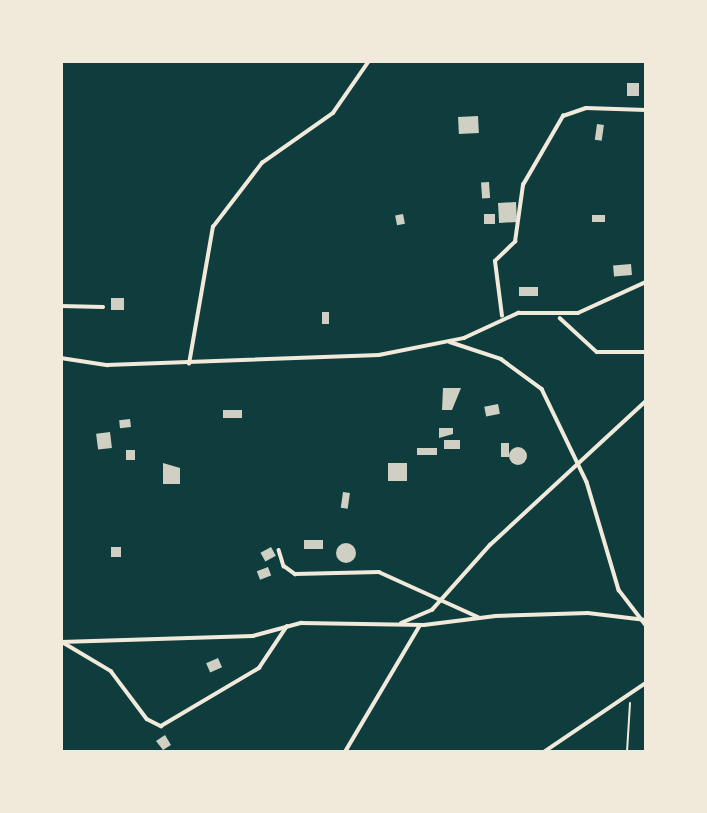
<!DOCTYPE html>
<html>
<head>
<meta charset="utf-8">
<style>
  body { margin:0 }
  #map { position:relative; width:707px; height:813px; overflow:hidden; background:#0f3d3e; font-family:Lato,sans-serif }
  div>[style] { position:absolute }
  .building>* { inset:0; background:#cfcfc3; transform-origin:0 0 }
  .round { border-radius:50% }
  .path>* { height:2px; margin:-1px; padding:0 1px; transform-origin:1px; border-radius:1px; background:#f1e9da }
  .minor>* { height:3.5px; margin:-1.75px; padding:0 1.75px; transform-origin:1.75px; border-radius:1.75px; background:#f1e9da }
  span { translate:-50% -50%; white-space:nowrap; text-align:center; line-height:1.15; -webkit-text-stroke:7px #f1e9da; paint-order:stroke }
  .frame { position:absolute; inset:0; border:63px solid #f1e9da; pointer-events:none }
</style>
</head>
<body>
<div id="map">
  <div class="building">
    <div style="left:627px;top:83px;width:12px;height:13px"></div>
    <div style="left:478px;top:116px;width:17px;height:20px;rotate:87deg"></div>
    <div style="left:597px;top:124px;width:7px;height:16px;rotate:8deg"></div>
    <div style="left:489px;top:182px;width:16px;height:8px;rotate:86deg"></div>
    <div style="left:516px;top:202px;width:20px;height:18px;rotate:87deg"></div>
    <div style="left:403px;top:214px;width:10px;height:8px;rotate:79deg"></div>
    <div style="left:484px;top:214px;width:11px;height:10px"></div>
    <div style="left:605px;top:215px;width:7px;height:13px;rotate:90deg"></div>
    <div style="left:631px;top:264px;width:11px;height:18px;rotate:85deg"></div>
    <div style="left:538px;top:287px;width:9px;height:19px;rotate:90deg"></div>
    <div style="left:111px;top:298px;width:13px;height:12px"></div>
    <div style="left:322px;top:312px;width:7px;height:12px"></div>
    <div style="clip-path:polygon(443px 388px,461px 388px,452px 410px,442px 410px)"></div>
    <div style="left:498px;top:404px;width:10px;height:14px;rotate:79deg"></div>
    <div style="left:242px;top:410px;width:8px;height:19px;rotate:90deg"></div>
    <div style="left:130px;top:419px;width:8px;height:11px;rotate:83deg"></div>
    <div style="clip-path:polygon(439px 428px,453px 428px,453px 434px,439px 438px)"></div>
    <div style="left:110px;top:432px;width:16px;height:14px;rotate:83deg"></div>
    <div style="left:444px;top:440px;width:16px;height:9px"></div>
    <div style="left:501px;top:443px;width:8px;height:14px"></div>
    <div class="round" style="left:509px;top:447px;width:18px;height:18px"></div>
    <div style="left:417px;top:448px;width:20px;height:7px"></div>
    <div style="left:126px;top:450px;width:9px;height:10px"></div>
    <div style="clip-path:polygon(163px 463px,180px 468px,180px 484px,163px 484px)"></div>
    <div style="left:388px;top:463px;width:19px;height:18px"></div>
    <div style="left:343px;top:492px;width:7px;height:16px;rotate:8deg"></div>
    <div style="left:304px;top:540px;width:19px;height:9px"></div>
    <div class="round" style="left:336px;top:543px;width:20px;height:20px"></div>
    <div style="left:111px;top:547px;width:10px;height:10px"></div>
    <div style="left:271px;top:547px;width:10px;height:12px;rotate:61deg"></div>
    <div style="left:268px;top:567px;width:9px;height:12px;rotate:69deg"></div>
    <div style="left:218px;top:658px;width:10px;height:13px;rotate:66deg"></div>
    <div style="clip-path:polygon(165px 735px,171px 745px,163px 750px,156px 741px)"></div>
  </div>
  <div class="path">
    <div style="left:627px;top:752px;width:49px;rotate:-86.5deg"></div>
  </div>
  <div class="minor">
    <div style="left:61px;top:306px;width:42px;rotate:1.4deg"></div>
    <div style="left:502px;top:316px;width:55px;rotate:-97.3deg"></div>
    <div style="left:495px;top:261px;width:28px;rotate:-44deg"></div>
    <div style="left:515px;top:242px;width:58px;rotate:-82deg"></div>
    <div style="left:523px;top:185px;width:80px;rotate:-59.9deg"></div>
    <div style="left:563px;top:116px;width:24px;rotate:-19deg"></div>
    <div style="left:586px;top:108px;width:60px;rotate:1.9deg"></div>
    <div style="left:560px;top:318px;width:50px;rotate:42.6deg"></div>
    <div style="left:597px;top:352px;width:49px"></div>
    <div style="left:450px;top:342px;width:54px;rotate:18.4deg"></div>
    <div style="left:501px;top:359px;width:51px;rotate:36.2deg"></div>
    <div style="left:542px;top:389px;width:103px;rotate:64.2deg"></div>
    <div style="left:587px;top:482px;width:113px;rotate:73.5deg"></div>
    <div style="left:619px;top:590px;width:44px;rotate:52.4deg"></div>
    <div style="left:61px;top:358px;width:47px;rotate:8.7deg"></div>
    <div style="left:107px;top:365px;width:272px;rotate:-2.1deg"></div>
    <div style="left:379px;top:355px;width:87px;rotate:-11.3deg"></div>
    <div style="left:464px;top:338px;width:60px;rotate:-24.8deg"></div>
    <div style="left:518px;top:313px;width:60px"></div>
    <div style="left:578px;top:313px;width:75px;rotate:-24.5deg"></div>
    <div style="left:189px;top:364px;width:139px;rotate:-80.1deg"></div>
    <div style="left:213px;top:227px;width:81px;rotate:-52.6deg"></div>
    <div style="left:262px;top:163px;width:87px;rotate:-35.2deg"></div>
    <div style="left:333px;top:113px;width:63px;rotate:-55.3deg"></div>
    <div style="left:279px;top:550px;width:17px;rotate:73deg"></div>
    <div style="left:284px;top:566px;width:14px;rotate:36deg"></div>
    <div style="left:295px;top:574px;width:84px;rotate:-1.4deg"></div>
    <div style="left:379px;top:572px;width:109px;rotate:24.4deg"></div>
    <div style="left:401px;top:623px;width:34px;rotate:-23deg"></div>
    <div style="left:432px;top:610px;width:87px;rotate:-48.3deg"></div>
    <div style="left:490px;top:545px;width:212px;rotate:-42.7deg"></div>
    <div style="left:61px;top:642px;width:192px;rotate:-1.8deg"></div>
    <div style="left:253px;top:636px;width:50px;rotate:-15.2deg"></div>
    <div style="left:301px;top:623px;width:123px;rotate:0.9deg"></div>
    <div style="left:424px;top:625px;width:72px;rotate:-7.2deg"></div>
    <div style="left:495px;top:616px;width:93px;rotate:-1.8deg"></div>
    <div style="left:588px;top:613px;width:58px;rotate:6.9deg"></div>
    <div style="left:64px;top:643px;width:55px;rotate:30.8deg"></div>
    <div style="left:111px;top:671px;width:60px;rotate:53.1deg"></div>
    <div style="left:147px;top:719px;width:16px;rotate:27deg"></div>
    <div style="left:161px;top:726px;width:114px;rotate:-30.6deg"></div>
    <div style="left:259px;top:668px;width:50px;rotate:-56.3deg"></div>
    <div style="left:345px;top:752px;width:147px;rotate:-59.4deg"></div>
    <div style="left:544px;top:752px;width:123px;rotate:-34.1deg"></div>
  </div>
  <div class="frame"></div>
</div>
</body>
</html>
